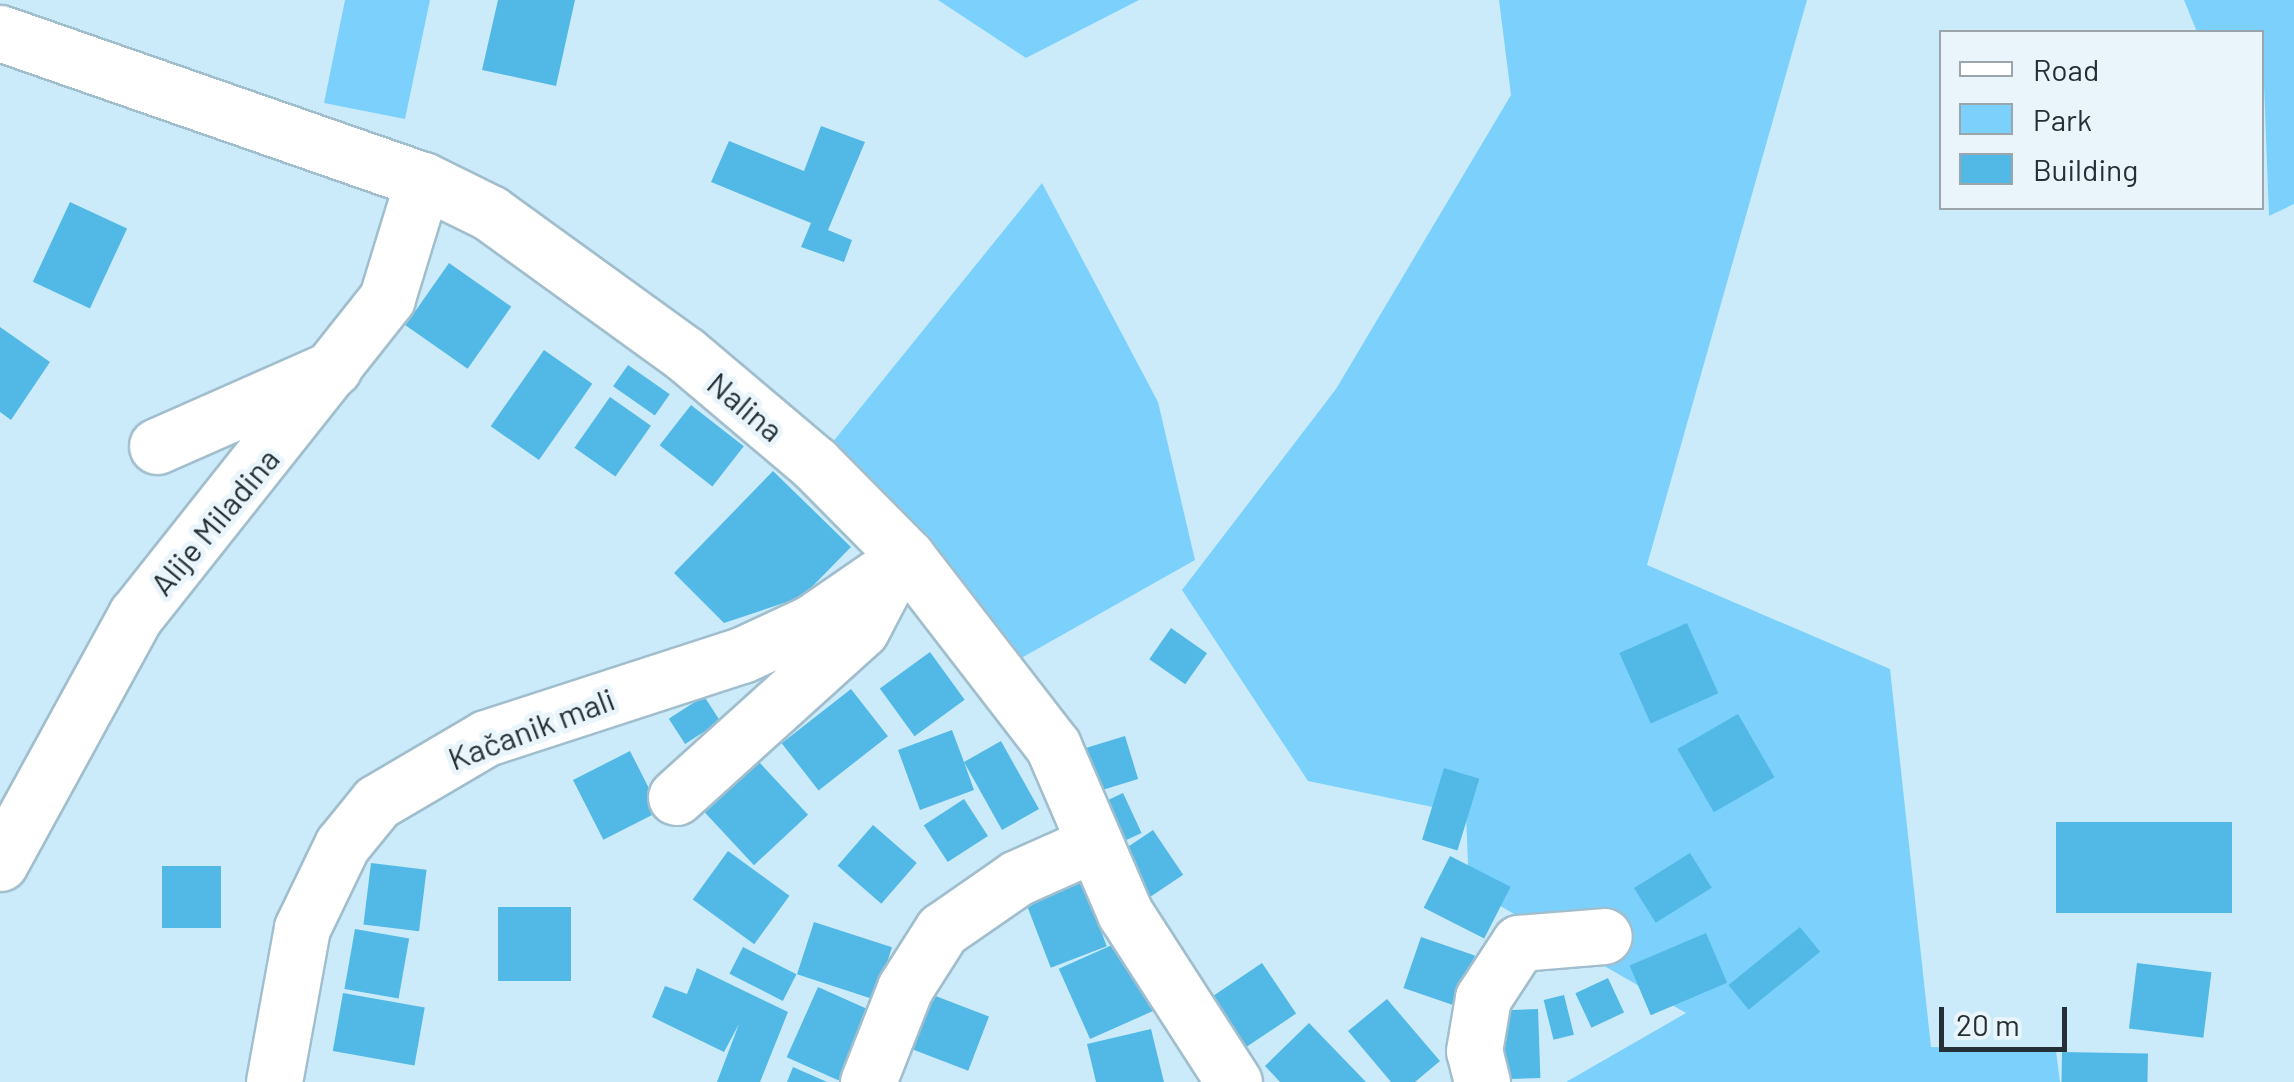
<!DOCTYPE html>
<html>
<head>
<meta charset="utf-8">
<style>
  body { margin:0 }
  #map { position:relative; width:2294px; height:1082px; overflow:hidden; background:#ccebfa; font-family:Barlow,sans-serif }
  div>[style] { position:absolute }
  .green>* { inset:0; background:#7bd1fb }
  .building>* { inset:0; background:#52b9e6; transform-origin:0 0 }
  .roads { filter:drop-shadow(2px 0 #a1becd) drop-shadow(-2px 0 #a1becd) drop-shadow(0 2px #a1becd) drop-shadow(0 -2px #a1becd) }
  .minor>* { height:55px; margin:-27.5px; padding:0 27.5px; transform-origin:27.5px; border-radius:27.5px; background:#fff }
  span { translate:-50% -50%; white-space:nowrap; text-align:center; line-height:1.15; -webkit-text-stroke:10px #e9f5fb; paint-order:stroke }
  .street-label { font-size:32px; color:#253036 }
  .legend { position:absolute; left:1939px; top:30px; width:325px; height:180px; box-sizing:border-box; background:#e9f5fb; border:2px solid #9ba6ac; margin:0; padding:12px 18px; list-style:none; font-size:30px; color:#253036 }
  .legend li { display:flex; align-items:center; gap:20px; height:50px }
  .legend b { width:50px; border:2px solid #9ba6ac }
  .scale { position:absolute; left:1939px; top:1007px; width:128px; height:45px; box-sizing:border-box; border:5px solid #253036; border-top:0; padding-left:12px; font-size:30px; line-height:35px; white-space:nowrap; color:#253036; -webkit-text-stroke:8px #e9f5fb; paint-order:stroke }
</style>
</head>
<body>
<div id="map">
  <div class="green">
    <div style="clip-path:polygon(345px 0,430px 0,405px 119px,324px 103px)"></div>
    <div style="clip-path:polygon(938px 0,1139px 0,1026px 58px)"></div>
    <div style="clip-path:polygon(1499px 0,1807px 0,1647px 565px,1890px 669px,1931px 1047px,2056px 1051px,2060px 1082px,1566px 1082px,1686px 1013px,1469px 888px,1466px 814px,1308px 781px,1182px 590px,1336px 389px,1511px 95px)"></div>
    <div style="clip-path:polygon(2184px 0,2294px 0,2294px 204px,2269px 216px,2262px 32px,2197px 32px)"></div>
    <div style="clip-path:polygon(1042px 183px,1158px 402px,1195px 560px,1000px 670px,815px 464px)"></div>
  </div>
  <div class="building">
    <div style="clip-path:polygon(498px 0,575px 0,556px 86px,482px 70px)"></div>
    <div style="clip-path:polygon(821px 126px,865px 142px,828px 230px,852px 240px,844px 262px,801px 247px,811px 223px,711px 182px,729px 141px,804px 171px)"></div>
    <div style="left:70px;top:202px;width:63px;height:88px;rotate:25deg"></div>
    <div style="left:449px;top:263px;width:76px;height:76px;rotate:35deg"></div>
    <div style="clip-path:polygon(0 327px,50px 362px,11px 420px,0 412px)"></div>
    <div style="left:544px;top:350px;width:59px;height:93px;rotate:35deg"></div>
    <div style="left:628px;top:365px;width:51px;height:26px;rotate:35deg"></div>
    <div style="left:610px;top:397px;width:50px;height:62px;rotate:35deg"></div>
    <div style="left:691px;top:405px;width:67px;height:51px;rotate:38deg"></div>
    <div style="clip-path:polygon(773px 471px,851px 547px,802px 597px,724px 623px,674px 573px)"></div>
    <div style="left:1687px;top:623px;width:77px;height:74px;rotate:66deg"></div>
    <div style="left:1171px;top:628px;width:44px;height:38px;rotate:35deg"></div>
    <div style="left:930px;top:652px;width:59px;height:62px;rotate:54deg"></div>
    <div style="left:851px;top:689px;width:60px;height:88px;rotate:52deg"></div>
    <div style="left:704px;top:696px;width:30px;height:42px;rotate:57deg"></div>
    <div style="left:1738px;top:714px;width:73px;height:70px;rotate:60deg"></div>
    <div style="clip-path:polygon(952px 730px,964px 762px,1001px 741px,1039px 809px,1002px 830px,964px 762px,974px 790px,920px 810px,898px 750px)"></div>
    <div style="left:1125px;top:736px;width:45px;height:52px;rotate:73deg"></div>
    <div style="left:630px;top:751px;width:67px;height:64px;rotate:63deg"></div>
    <div style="left:759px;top:762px;width:72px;height:74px;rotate:47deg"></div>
    <div style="left:1444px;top:768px;width:37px;height:75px;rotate:17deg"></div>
    <div style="left:1123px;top:793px;width:44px;height:36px;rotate:65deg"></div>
    <div style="left:964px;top:799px;width:44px;height:48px;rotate:57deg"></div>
    <div style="left:2056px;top:822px;width:176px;height:91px"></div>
    <div style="left:873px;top:825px;width:58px;height:54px;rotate:41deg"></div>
    <div style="left:1153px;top:830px;width:54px;height:48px;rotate:56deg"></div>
    <div style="left:728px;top:851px;width:76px;height:60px;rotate:36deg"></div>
    <div style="left:1690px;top:853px;width:41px;height:66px;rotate:58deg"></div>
    <div style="left:1450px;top:856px;width:68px;height:58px;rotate:27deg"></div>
    <div style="left:371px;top:863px;width:56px;height:62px;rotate:7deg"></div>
    <div style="left:162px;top:866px;width:59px;height:62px"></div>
    <div style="left:1081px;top:879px;width:72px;height:60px;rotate:69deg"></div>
    <div style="left:498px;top:907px;width:73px;height:74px"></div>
    <div style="left:814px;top:922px;width:82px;height:55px;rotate:18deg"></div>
    <div style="left:1800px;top:927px;width:32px;height:92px;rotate:51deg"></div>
    <div style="left:355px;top:929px;width:55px;height:61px;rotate:10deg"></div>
    <div style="left:1706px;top:933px;width:54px;height:83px;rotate:67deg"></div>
    <div style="left:1130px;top:937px;width:77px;height:78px;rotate:66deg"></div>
    <div style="left:1421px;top:937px;width:57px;height:54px;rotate:19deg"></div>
    <div style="left:743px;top:947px;width:60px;height:30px;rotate:27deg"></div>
    <div style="left:1262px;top:963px;width:61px;height:64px;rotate:56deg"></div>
    <div style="left:2137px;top:963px;width:75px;height:66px;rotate:7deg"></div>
    <div style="clip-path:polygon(697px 968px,788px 1012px,760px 1082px,717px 1082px,739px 1024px,724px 1052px,652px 1017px,665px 986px,687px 994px)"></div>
    <div style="left:1608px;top:978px;width:38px;height:36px;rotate:65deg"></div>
    <div style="left:818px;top:987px;width:57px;height:77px;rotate:24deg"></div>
    <div style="left:343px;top:993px;width:83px;height:59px;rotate:10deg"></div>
    <div style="left:933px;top:995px;width:60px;height:58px;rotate:21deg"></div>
    <div style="left:1564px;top:995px;width:41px;height:21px;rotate:76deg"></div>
    <div style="clip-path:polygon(1387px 999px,1440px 1061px,1415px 1082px,1391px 1082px,1348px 1031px)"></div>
    <div style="left:1538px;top:1009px;width:69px;height:47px;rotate:88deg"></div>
    <div style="clip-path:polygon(1309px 1023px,1366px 1082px,1280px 1082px,1265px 1066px)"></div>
    <div style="clip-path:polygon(1151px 1029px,1164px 1082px,1096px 1082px,1087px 1044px)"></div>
    <div style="left:2062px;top:1052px;width:86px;height:30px;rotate:1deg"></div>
    <div style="clip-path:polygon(793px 1067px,827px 1082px,787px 1082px)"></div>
  </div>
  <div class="roads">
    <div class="minor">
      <div style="left:0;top:33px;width:448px;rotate:19.2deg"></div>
      <div style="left:423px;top:180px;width:75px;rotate:26.2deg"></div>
      <div style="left:490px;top:213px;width:241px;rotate:35.9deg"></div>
      <div style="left:685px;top:354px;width:170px;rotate:40.2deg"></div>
      <div style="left:815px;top:464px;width:131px;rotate:45.3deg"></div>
      <div style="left:907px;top:557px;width:239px;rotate:52.3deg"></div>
      <div style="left:1053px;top:746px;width:182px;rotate:66.7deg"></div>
      <div style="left:1125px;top:913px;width:201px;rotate:57.2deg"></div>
      <div style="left:157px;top:446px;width:193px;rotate:-23.8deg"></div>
      <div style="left:676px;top:797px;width:249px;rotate:-42.1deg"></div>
      <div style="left:861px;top:630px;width:47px;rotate:-62.4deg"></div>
      <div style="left:0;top:863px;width:283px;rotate:-61.3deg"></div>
      <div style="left:136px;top:615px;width:404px;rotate:-51.6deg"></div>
      <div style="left:387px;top:298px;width:123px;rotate:-73deg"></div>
      <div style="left:274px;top:1082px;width:157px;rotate:-79.7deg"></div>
      <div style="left:302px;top:928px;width:92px;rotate:-64.3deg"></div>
      <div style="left:342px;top:845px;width:55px;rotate:-50.9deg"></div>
      <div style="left:377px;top:802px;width:126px;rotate:-30.4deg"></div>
      <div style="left:486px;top:738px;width:269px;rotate:-18deg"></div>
      <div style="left:742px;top:655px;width:76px;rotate:-24.9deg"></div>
      <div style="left:811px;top:623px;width:116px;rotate:-34.5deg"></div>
      <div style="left:868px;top:1082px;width:101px;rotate:-68.5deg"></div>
      <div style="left:905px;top:988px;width:69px;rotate:-57.5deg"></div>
      <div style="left:942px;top:930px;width:91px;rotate:-34.7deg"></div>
      <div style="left:1017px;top:878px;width:81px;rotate:-24deg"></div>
      <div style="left:1482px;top:1082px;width:32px;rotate:-104deg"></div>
      <div style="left:1474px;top:1051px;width:54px;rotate:-80.4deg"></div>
      <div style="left:1483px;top:998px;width:66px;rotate:-56.8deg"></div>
      <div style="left:1519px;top:943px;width:85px;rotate:-4.7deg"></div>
    </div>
  </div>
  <div class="street-label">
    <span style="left:746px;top:406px;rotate:40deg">Nalina</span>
    <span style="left:214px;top:521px;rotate:-50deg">Alije Miladina</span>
    <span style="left:531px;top:728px;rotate:-21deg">Kačanik mali</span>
  </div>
  <ul class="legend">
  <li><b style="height:12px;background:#fff"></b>Road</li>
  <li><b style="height:28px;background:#7bd1fb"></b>Park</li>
  <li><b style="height:28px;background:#52b9e6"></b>Building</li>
  </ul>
  <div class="scale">20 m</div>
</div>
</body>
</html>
